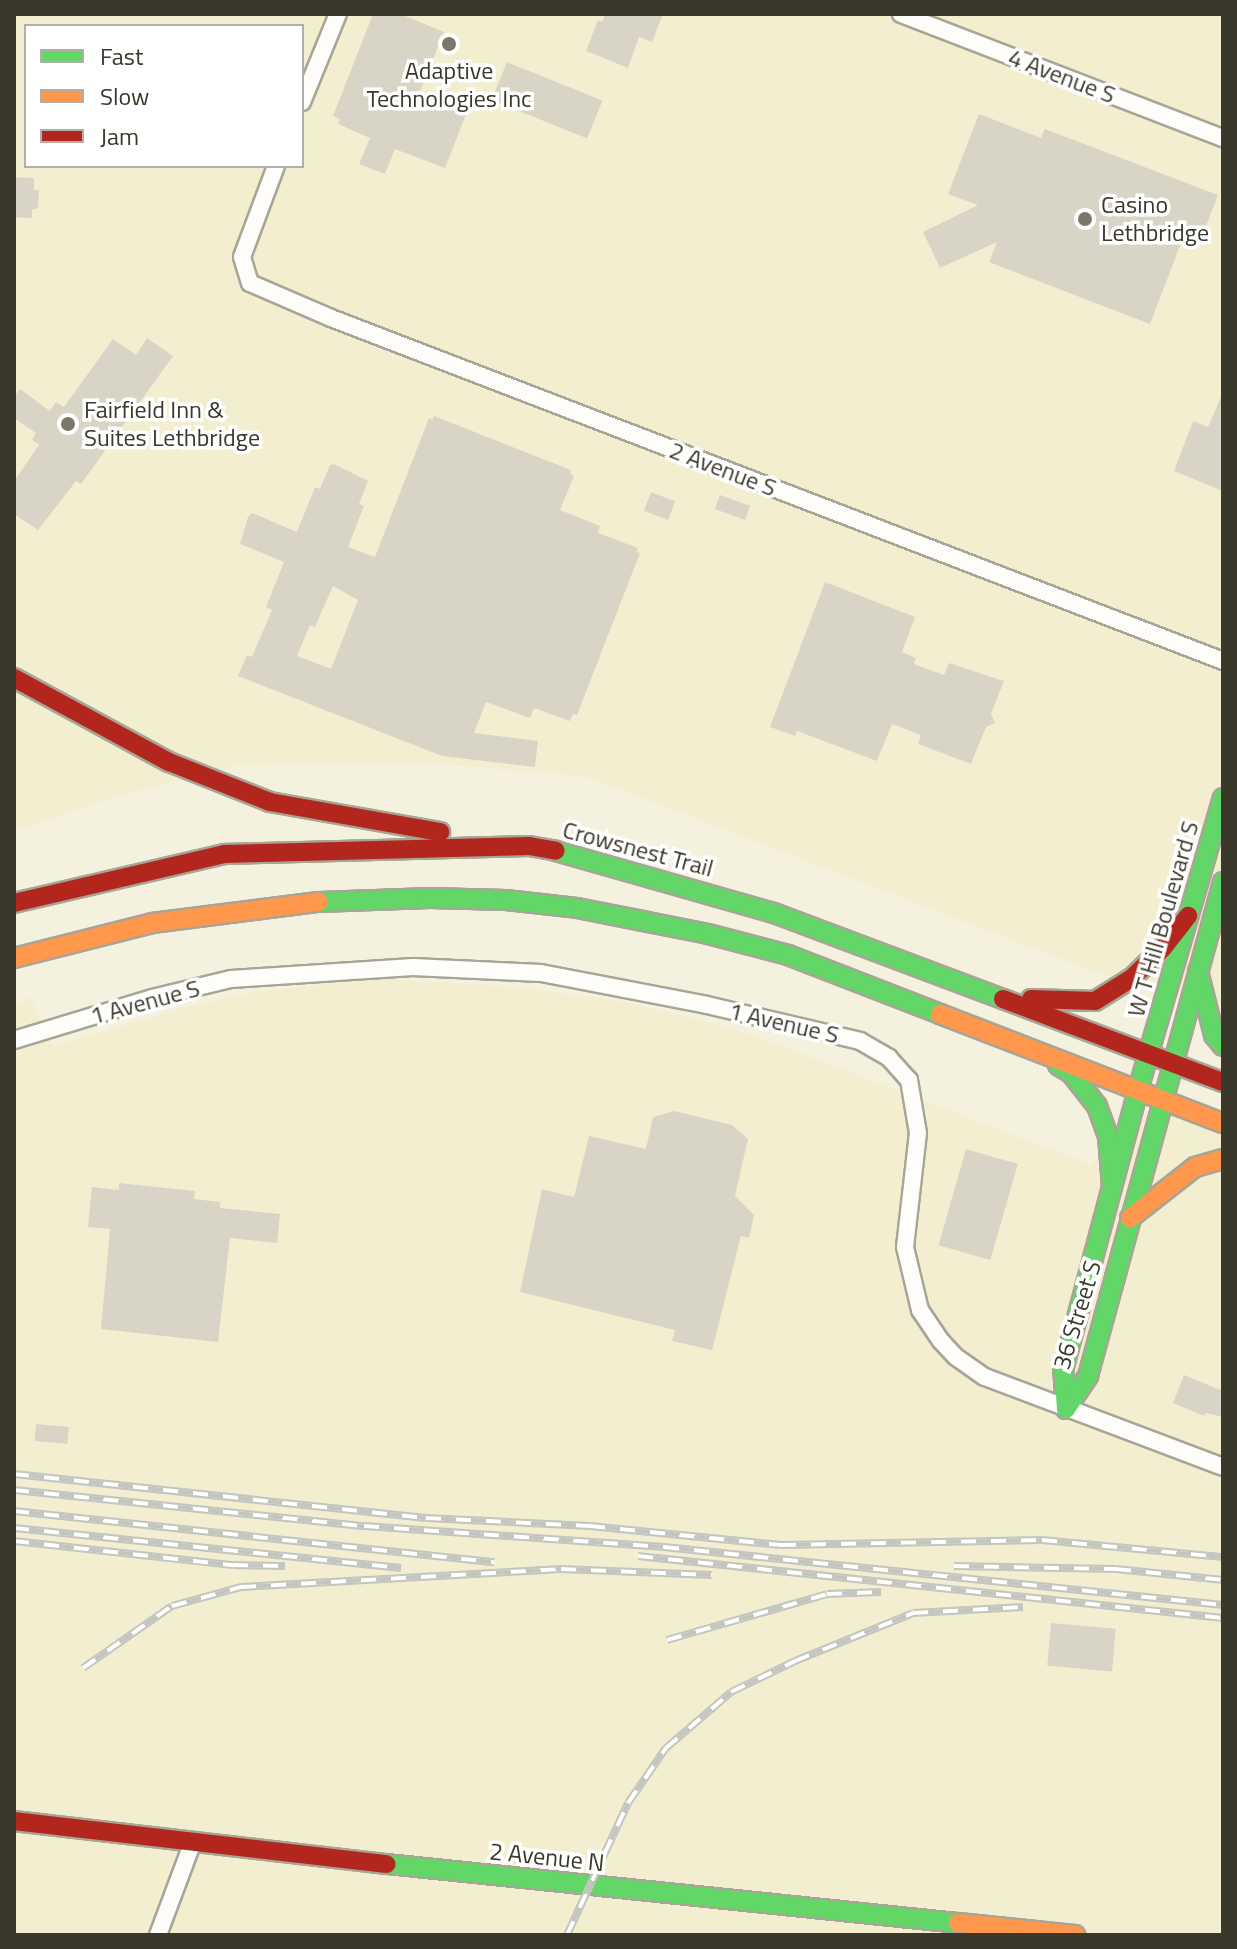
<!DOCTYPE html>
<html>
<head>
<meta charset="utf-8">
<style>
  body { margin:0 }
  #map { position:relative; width:1237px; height:1949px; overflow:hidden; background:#f5f1df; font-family:"Titillium Web",sans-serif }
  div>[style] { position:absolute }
  .built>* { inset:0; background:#f4eed0 }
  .building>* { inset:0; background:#d8d5c7; transform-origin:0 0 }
  .roads { filter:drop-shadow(2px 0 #a7a596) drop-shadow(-2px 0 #a7a596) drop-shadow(0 2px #a7a596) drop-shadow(0 -2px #a7a596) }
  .street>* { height:16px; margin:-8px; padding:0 8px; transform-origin:8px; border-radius:8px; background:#fefdfa }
  .fast>* { height:18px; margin:-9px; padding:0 9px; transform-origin:9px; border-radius:9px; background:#63d668 }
  .slow>* { height:18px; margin:-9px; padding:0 9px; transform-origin:9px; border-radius:9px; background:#ff974d }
  .jam>* { height:18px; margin:-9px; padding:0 9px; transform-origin:9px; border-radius:9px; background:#b3261e }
  .rail>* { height:8px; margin-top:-4px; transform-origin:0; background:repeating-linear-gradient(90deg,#fff 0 15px,#c5c5c0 0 30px); box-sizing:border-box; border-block:2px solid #c5c5c0 }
  .dots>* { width:22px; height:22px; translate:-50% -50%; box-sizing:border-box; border:4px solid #fff; border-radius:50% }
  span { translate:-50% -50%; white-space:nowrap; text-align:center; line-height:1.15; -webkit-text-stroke:7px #fff; paint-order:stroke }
  .poi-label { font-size:24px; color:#3a372b }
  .left { translate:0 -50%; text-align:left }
  .street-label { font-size:24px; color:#3a372b }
  .frame { position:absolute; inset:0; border:16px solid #3a372b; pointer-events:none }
  .legend { position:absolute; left:24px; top:24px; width:280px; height:144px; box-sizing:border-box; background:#fff; border:2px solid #b0afaa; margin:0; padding:10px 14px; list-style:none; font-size:24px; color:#3a372b }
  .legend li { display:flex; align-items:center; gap:16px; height:40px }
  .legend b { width:40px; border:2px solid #b0afaa }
</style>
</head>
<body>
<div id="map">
  <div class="built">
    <div style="clip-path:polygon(evenodd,14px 14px,1223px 14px,1223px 1014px,1085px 968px,585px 776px,434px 764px,240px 765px,114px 797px,14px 831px,14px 14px,26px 26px,302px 26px,302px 166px,26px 166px,26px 26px)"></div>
    <div style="clip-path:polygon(388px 979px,505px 986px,615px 1000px,682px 1015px,753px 1035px,1090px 1164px,1162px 1099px,1223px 1123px,1223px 1935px,14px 1935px,14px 1005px,30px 997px,53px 1046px,189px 1006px,264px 990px)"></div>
  </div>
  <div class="building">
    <div style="clip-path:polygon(373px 14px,400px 14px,444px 32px,419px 94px,467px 112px,445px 168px,395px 149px,385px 174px,359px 164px,370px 138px,338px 124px,340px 119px,333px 116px)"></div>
    <div style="clip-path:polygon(605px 14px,663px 14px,652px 42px,639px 37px,628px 68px,586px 51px,598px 20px,602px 22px)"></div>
    <div style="left:507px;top:62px;width:103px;height:41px;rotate:22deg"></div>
    <div style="clip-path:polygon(979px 114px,1041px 138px,1045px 129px,1218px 195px,1197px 249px,1181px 243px,1150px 324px,989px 262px,997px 242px,940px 268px,923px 232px,978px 205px,948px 194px)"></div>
    <div style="clip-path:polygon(14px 177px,34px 178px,34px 190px,39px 190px,38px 208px,32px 210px,32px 218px,14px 217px)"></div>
    <div style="clip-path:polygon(147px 338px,173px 356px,81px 484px,76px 481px,38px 530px,14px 514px,14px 481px,39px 445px,32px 440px,36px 433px,14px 418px,14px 397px,20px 389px,50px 411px,56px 402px,64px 407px,113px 339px,136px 355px)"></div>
    <div style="clip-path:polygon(1223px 392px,1223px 491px,1174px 471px,1193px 421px,1208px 427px)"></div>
    <div style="clip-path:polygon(evenodd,434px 416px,571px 470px,570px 474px,574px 476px,560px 510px,600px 526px,598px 533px,638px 548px,636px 552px,640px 553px,577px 715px,573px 714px,570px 721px,534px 708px,530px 718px,486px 702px,474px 733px,538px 741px,535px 767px,442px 756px,238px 676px,247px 655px,252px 657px,272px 610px,266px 607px,284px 562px,240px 544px,248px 517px,252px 513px,297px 532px,315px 487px,320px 489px,330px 465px,334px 464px,368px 481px,359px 504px,364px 506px,348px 547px,375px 557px,429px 418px,432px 420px,434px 416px,333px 586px,358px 600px,331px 669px,297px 656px,310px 625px,315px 627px,333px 586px)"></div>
    <div style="left:651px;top:492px;width:26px;height:20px;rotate:21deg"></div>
    <div style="left:720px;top:495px;width:32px;height:15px;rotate:20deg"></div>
    <div style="clip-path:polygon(825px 582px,915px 617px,902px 652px,916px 658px,914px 664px,944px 675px,949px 663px,1004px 681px,991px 714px,995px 723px,986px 727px,971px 764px,918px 744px,921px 735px,892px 724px,877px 761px,797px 731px,795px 736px,770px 727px)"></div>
    <div style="clip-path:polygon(674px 1111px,732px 1125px,748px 1139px,735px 1196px,754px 1215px,749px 1238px,741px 1236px,712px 1350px,672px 1341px,675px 1330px,520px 1292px,542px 1189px,574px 1197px,589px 1136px,646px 1149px,653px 1117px)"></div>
    <div style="left:966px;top:1149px;width:54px;height:100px;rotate:16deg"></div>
    <div style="clip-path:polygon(119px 1183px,195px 1191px,194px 1199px,220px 1202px,220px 1208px,280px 1214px,277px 1243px,230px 1238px,218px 1342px,101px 1329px,110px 1229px,88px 1227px,92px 1187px,119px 1190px)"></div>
    <div style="clip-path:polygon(1184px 1375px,1223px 1391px,1223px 1417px,1206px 1413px,1204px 1416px,1173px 1403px)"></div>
    <div style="left:36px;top:1424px;width:33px;height:17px;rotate:5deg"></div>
    <div style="left:1051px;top:1623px;width:65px;height:43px;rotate:5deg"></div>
  </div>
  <div class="roads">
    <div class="street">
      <div style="left:901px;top:14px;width:345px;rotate:21.1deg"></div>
      <div style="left:302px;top:102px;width:95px;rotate:-67.8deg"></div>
      <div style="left:276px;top:166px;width:97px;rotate:110.5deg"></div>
      <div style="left:242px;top:257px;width:27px;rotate:73deg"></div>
      <div style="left:250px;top:283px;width:88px;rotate:23.4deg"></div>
      <div style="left:331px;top:318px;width:956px;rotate:21.03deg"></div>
      <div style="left:14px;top:1040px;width:144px;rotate:-16.9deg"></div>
      <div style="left:152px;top:998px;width:81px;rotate:-13.5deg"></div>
      <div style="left:231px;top:979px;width:182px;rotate:-3.8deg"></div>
      <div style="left:413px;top:967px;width:128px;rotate:2.7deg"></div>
      <div style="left:541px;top:973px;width:169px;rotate:10.9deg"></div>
      <div style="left:707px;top:1005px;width:157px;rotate:13.2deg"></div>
      <div style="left:860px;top:1041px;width:34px;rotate:30deg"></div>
      <div style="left:889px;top:1058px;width:30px;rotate:48deg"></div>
      <div style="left:909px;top:1080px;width:54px;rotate:80.4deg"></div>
      <div style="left:918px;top:1133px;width:115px;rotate:96.5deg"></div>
      <div style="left:905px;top:1247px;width:65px;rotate:76.6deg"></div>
      <div style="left:920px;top:1310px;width:37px;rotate:56deg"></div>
      <div style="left:941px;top:1341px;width:22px;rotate:47deg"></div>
      <div style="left:956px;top:1357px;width:35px;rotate:35deg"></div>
      <div style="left:985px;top:1377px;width:254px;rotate:20.7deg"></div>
      <div style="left:158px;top:1935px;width:97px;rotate:-69.5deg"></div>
    </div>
    <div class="fast">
      <div style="left:556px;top:851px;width:227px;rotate:15.9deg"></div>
      <div style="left:774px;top:913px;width:245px;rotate:20.6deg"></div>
      <div style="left:319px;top:902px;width:111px;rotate:-2.1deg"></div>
      <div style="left:430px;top:898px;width:76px;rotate:1.5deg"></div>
      <div style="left:506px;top:900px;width:71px;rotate:6.4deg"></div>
      <div style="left:577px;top:908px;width:134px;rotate:11.2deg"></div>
      <div style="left:708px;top:934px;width:83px;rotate:14.7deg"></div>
      <div style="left:788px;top:955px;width:163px;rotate:21.2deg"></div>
      <div style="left:1198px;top:971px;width:66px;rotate:76deg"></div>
      <div style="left:1214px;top:1035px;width:14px;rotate:51deg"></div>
      <div style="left:1058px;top:1065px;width:15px;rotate:32deg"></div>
      <div style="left:1071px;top:1073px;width:42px;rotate:51.8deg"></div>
      <div style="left:1097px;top:1106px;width:32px;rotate:70deg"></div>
      <div style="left:1108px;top:1136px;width:51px;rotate:85.5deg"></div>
      <div style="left:1066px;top:1409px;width:39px;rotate:-94deg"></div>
      <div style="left:1063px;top:1370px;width:290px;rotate:-75deg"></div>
      <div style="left:1138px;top:1090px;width:304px;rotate:-73.8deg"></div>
      <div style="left:1066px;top:1409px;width:40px;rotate:-56deg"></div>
      <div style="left:1088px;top:1376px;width:512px;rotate:-74.72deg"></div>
      <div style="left:387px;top:1864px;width:574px;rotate:5.9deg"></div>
    </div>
    <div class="slow">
      <div style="left:14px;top:958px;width:142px;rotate:-14.2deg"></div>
      <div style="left:152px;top:923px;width:168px;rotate:-7.2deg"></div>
      <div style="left:940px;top:1014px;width:303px;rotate:21.1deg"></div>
      <div style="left:1130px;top:1218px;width:83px;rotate:-38.1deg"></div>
      <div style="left:1195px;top:1167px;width:29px;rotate:-16deg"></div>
      <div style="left:958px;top:1923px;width:118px;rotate:5.9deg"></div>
    </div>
    <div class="jam">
      <div style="left:14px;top:678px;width:176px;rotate:28.5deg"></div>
      <div style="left:169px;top:762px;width:109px;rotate:21.6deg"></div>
      <div style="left:270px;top:802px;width:173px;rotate:10deg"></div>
      <div style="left:14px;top:903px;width:216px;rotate:-13.1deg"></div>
      <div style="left:224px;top:854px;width:305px;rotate:-1.5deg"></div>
      <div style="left:529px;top:846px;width:27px;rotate:10deg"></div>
      <div style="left:1003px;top:999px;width:235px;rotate:20.7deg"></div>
      <div style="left:1031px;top:999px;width:64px;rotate:1.8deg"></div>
      <div style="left:1095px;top:1001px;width:44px;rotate:-31.9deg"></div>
      <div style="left:1132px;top:978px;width:43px;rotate:-44.1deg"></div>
      <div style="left:1163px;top:948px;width:41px;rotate:-52deg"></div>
      <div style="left:14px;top:1821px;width:375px;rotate:6.6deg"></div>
    </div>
  </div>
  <div class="rail">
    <div style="left:14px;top:1474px;width:414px;rotate:6.1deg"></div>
    <div style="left:426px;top:1518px;width:164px;rotate:2.8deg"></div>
    <div style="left:590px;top:1526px;width:192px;rotate:5.7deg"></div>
    <div style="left:781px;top:1545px;width:261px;rotate:-1.1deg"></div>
    <div style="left:1042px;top:1540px;width:182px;rotate:5.4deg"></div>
    <div style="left:14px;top:1490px;width:352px;rotate:5.9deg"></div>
    <div style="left:364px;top:1526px;width:301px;rotate:4deg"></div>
    <div style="left:664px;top:1547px;width:562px;rotate:5.92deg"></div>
    <div style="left:14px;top:1511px;width:483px;rotate:6.1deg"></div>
    <div style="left:14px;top:1528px;width:389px;rotate:5.9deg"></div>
    <div style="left:14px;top:1541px;width:220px;rotate:6.3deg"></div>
    <div style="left:233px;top:1565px;width:52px;rotate:1.1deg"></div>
    <div style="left:638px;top:1556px;width:588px;rotate:6.05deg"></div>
    <div style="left:954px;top:1566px;width:162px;rotate:1.1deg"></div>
    <div style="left:1116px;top:1569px;width:108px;rotate:5.9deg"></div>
    <div style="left:667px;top:1640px;width:166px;rotate:-16deg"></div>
    <div style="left:827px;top:1594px;width:54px;rotate:-2.1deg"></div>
    <div style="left:83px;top:1668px;width:108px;rotate:-34.9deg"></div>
    <div style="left:172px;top:1606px;width:72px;rotate:-15.4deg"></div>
    <div style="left:241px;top:1587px;width:321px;rotate:-3.2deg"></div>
    <div style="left:561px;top:1569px;width:151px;rotate:2.3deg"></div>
    <div style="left:567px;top:1935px;width:145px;rotate:-65.2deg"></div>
    <div style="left:628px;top:1803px;width:67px;rotate:-55.4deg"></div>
    <div style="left:666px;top:1748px;width:86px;rotate:-40.7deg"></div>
    <div style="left:731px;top:1692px;width:71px;rotate:-25.8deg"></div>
    <div style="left:795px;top:1661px;width:127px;rotate:-22.1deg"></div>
    <div style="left:913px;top:1613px;width:110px;rotate:-3.1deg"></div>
  </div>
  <div class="dots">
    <div style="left:449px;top:44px;background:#7b786a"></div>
    <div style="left:1085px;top:219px;background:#7b786a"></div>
    <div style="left:68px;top:424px;background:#7b786a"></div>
  </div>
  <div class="poi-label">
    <span style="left:449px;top:85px">Adaptive<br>Technologies Inc</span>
    <span class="left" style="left:1101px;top:219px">Casino<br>Lethbridge</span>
    <span class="left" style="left:84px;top:424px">Fairfield Inn &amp;<br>Suites Lethbridge</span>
  </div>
  <div class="street-label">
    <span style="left:1062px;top:76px;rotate:21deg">4 Avenue S</span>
    <span style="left:723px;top:469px;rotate:21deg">2 Avenue S</span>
    <span style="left:638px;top:849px;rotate:15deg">Crowsnest Trail</span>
    <span style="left:1163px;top:919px;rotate:-74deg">W T Hill Boulevard S</span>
    <span style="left:145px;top:1002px;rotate:-15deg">1 Avenue S</span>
    <span style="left:784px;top:1023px;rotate:13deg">1 Avenue S</span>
    <span style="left:1077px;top:1315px;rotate:-73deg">36 Street S</span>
    <span style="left:547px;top:1857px;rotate:6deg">2 Avenue N</span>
  </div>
  <div class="frame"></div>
  <ul class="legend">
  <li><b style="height:10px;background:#63d668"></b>Fast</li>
  <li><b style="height:10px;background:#ff974d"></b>Slow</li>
  <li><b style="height:10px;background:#b3261e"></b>Jam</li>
  </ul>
</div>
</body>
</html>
